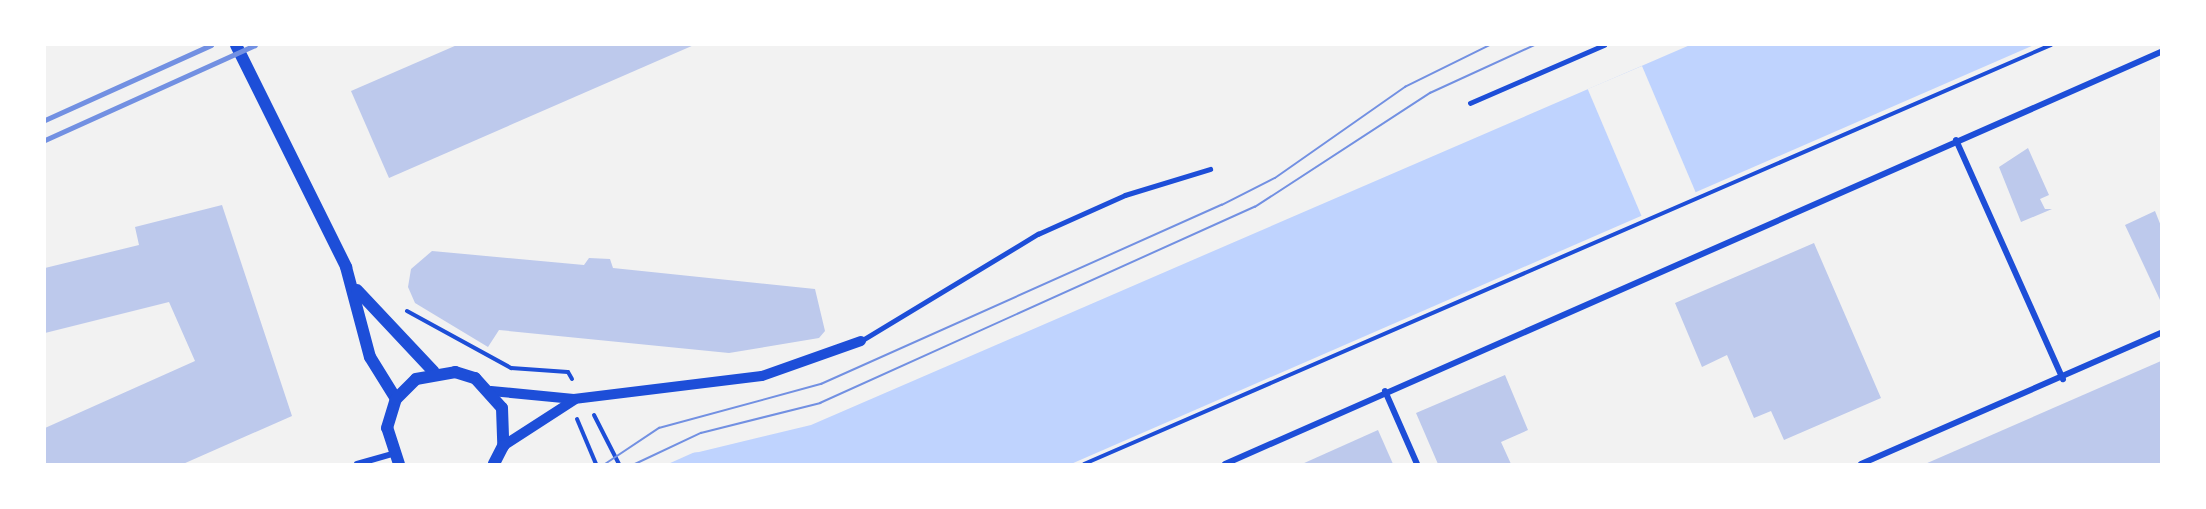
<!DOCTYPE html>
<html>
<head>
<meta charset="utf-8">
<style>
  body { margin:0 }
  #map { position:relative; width:2206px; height:509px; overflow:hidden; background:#f2f2f2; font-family:Commissioner,sans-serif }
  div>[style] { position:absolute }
  .water>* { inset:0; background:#bfd3fe }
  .pier>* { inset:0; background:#f2f2f2; transform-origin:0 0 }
  .building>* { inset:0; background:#bdc9ec }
  .path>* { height:4px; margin:-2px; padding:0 2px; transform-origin:2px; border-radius:2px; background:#1d4ed8 }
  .service>* { height:4.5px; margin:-2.25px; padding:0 2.25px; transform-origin:2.25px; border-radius:2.25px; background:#1d4ed8 }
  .minor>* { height:6px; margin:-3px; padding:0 3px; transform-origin:3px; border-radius:3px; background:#1d4ed8 }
  .tertiary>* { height:10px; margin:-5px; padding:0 5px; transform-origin:5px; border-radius:5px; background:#1d4ed8 }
  .secondary>* { height:12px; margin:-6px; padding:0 6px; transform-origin:6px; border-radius:6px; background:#1d4ed8 }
  .tram>* { height:1.5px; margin:-0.75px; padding:0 0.75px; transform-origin:0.75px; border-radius:0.75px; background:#7290e2 }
  .rail>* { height:4.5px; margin:-2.25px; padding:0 2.25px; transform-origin:2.25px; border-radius:2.25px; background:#7290e2 }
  span { translate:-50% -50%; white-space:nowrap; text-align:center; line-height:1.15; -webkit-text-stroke:5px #fff; paint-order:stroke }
  .frame { position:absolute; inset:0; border:46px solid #fff; pointer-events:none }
</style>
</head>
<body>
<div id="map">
  <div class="water">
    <div style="clip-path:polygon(1690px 45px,2034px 45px,1071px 464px,576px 464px,699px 452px,811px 425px)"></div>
  </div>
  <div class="pier">
    <div style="left:1642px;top:66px;width:140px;height:59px;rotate:67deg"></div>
    <div style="clip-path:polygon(706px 447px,668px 464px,573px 464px,596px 457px)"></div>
  </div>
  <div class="building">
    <div style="clip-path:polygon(457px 45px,694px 45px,389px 178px,351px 91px)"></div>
    <div style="clip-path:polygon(2028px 148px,2049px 195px,2040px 199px,2045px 209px,2052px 209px,2021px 222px,1999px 167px)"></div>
    <div style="clip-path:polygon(222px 205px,292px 416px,183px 464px,45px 464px,45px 428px,195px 361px,169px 302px,45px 333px,45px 268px,139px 245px,135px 227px)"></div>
    <div style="clip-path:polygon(2155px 211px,2161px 226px,2161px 302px,2125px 225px)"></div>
    <div style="clip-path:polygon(1814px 243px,1881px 398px,1784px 440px,1771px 411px,1754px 418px,1727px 355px,1702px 367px,1675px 303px)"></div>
    <div style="clip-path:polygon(432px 251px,584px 265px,589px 258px,610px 259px,613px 268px,815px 289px,825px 331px,819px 338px,729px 353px,499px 330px,488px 347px,415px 303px,408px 287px,411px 269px)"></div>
    <div style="clip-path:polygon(2161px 361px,2161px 464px,1925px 464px)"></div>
    <div style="clip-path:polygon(1505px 375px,1528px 430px,1501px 442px,1511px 464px,1438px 464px,1416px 413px)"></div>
    <div style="clip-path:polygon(1378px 430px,1393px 464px,1302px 464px)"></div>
  </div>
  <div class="path">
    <div style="left:407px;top:311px;width:119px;rotate:28.7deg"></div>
    <div style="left:511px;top:368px;width:57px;rotate:4deg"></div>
    <div style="left:568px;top:372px;width:8px;rotate:60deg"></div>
    <div style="left:594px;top:415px;width:55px;rotate:63deg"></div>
    <div style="left:577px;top:419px;width:49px;rotate:67.1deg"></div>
    <div style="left:1084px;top:464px;width:1054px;rotate:-23.43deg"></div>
  </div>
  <div class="service">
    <div style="left:1470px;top:103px;width:146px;rotate:-23.4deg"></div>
    <div style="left:861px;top:341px;width:207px;rotate:-31.2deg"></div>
    <div style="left:1038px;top:234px;width:95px;rotate:-24.1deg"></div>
    <div style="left:1125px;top:195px;width:89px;rotate:-17deg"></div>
  </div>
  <div class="minor">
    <div style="left:1956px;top:140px;width:262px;rotate:65.9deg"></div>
    <div style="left:1385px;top:391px;width:80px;rotate:66.3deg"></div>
    <div style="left:357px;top:464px;width:37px;rotate:-16deg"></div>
    <div style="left:1225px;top:464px;width:1023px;rotate:-23.76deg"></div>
    <div style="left:1861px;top:464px;width:327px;rotate:-23.6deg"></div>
  </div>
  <div class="tertiary">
    <div style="left:491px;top:391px;width:83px;rotate:5.5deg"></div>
    <div style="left:574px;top:399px;width:189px;rotate:-7deg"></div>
    <div style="left:762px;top:376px;width:105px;rotate:-19.5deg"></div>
    <div style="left:503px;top:446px;width:85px;rotate:-32.9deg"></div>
  </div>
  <div class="secondary">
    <div style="left:236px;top:45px;width:248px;rotate:63.6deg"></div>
    <div style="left:346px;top:267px;width:93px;rotate:75.1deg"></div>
    <div style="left:370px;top:357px;width:49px;rotate:58.2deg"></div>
    <div style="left:357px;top:290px;width:112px;rotate:46.8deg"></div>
    <div style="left:399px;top:464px;width:38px;rotate:-108deg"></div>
    <div style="left:387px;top:428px;width:30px;rotate:-73deg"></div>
    <div style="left:396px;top:399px;width:28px;rotate:-45deg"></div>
    <div style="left:416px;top:379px;width:40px;rotate:-10deg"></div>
    <div style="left:455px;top:372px;width:21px;rotate:17deg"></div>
    <div style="left:475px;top:378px;width:40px;rotate:48deg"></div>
    <div style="left:502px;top:408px;width:38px;rotate:88deg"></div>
    <div style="left:503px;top:446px;width:20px;rotate:117deg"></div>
  </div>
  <div class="tram">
    <div style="left:605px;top:464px;width:65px;rotate:-33.7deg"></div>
    <div style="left:659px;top:428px;width:168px;rotate:-15.2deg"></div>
    <div style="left:821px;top:384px;width:439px;rotate:-24.1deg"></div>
    <div style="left:1222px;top:205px;width:59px;rotate:-27deg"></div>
    <div style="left:1275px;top:178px;width:159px;rotate:-35deg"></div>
    <div style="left:1405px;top:87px;width:95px;rotate:-26.3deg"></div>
    <div style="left:635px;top:464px;width:73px;rotate:-25.2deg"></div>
    <div style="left:701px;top:433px;width:123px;rotate:-14.1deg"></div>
    <div style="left:820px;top:403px;width:477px;rotate:-24.3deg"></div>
    <div style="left:1255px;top:207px;width:209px;rotate:-33.1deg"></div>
    <div style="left:1430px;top:93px;width:115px;rotate:-24.6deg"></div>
  </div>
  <div class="rail">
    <div style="left:45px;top:120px;width:182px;rotate:-24.3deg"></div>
    <div style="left:45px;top:140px;width:230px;rotate:-24.3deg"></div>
  </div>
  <div class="frame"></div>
</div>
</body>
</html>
